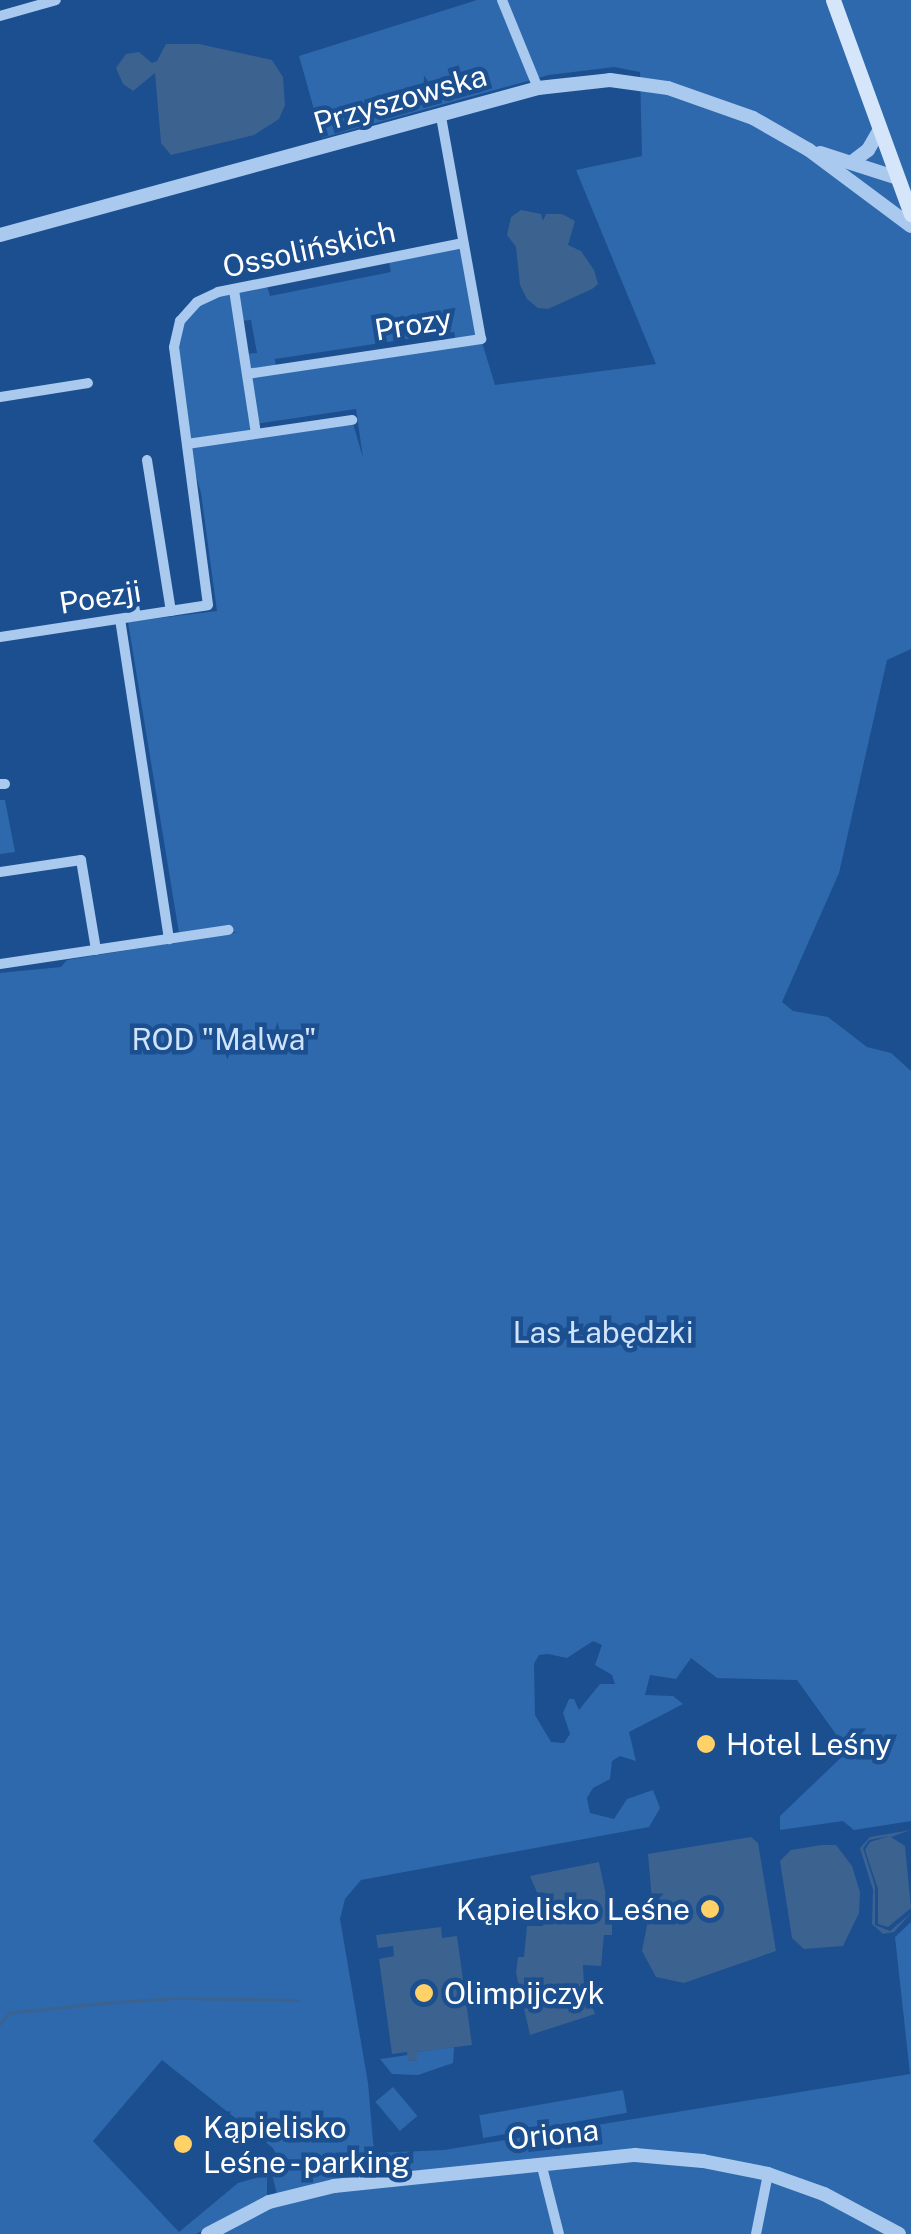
<!DOCTYPE html>
<html>
<head>
<meta charset="utf-8">
<style>
  body { margin:0 }
  #map { position:relative; width:911px; height:2234px; overflow:hidden; background:#1b4f8f; font-family:"Public Sans",sans-serif }
  div>[style] { position:absolute }
  .green>* { inset:0; background:#2e69ad; transform-origin:0 0 }
  .water>* { inset:0; background:#3c6290 }
  .stream>* { height:2.5px; margin:-1.25px; padding:0 1.25px; transform-origin:1.25px; border-radius:1.25px; background:#3c6290 }
  .minor>* { height:10px; margin:-5px; padding:0 5px; transform-origin:5px; border-radius:5px; background:#a9c9ee }
  .tertiary>* { height:14px; margin:-7px; padding:0 7px; transform-origin:7px; border-radius:7px; background:#a9c9ee }
  .secondary>* { height:15px; margin:-7.5px; padding:0 7.5px; transform-origin:7.5px; border-radius:7.5px; background:#d6e6fa }
  .dots>* { width:28px; height:28px; translate:-50% -50%; box-sizing:border-box; border:5px solid #1b4f8f; border-radius:50% }
  span { translate:-50% -50%; white-space:nowrap; text-align:center; line-height:1.15; -webkit-text-stroke:9px #1b4f8f; paint-order:stroke }
  .street-label { font-size:30px; color:#fff }
  .park-label { font-size:30px; color:#cfe3fa }
  .poi-label { font-size:30px; color:#fff }
  .left { translate:0 -50%; text-align:left }
  .right { translate:-100% -50%; text-align:right }
</style>
</head>
<body>
<div id="map">
  <div class="green">
    <div style="clip-path:polygon(evenodd,477px 0,911px 0,911px 649px,887px 660px,839px 873px,782px 1002px,793px 1011px,828px 1017px,867px 1047px,891px 1053px,911px 1071px,911px 1821px,854px 1830px,843px 1821px,780px 1830px,780px 1816px,848px 1751px,797px 1680px,717px 1678px,691px 1658px,676px 1679px,650px 1675px,645px 1695px,673px 1696px,683px 1704px,629px 1732px,636px 1761px,620px 1756px,612px 1761px,610px 1779px,593px 1788px,587px 1798px,590px 1813px,614px 1819px,627px 1799px,653px 1790px,660px 1808px,649px 1827px,361px 1880px,345px 1899px,340px 1919px,368px 2083px,374px 2153px,444px 2150px,910px 2074px,895px 1937px,911px 1922px,911px 2234px,218px 2234px,278px 2199px,272px 2174px,284px 2170px,273px 2148px,162px 2060px,93px 2141px,179px 2232px,238px 2183px,267px 2175px,267px 2195px,196px 2234px,0 2234px,0 973px,61px 967px,67px 960px,239px 932px,179px 933px,128px 622px,217px 611px,201px 493px,187px 444px,176px 333px,197px 302px,266px 283px,270px 296px,391px 272px,388px 258px,463px 243px,481px 339px,495px 385px,656px 364px,576px 170px,642px 156px,640px 72px,614px 67px,549px 75px,322px 138px,299px 56px,477px 0,251px 320px,257px 353px,244px 354px,239px 321px,251px 320px,477px 0,454px 332px,456px 342px,276px 369px,275px 359px,454px 332px,477px 0,356px 409px,363px 458px,352px 420px,256px 433px,255px 424px,356px 409px,477px 0,593px 1641px,602px 1645px,595px 1665px,612px 1675px,615px 1684px,600px 1684px,579px 1710px,574px 1699px,569px 1699px,563px 1713px,570px 1734px,564px 1743px,551px 1742px,535px 1715px,534px 1664px,539px 1655px,548px 1654px,567px 1658px,593px 1641px)"></div>
    <div style="clip-path:polygon(0 800px,5px 800px,15px 852px,0 854px)"></div>
    <div style="clip-path:polygon(454px 2047px,453px 2063px,418px 2075px,392px 2074px,380px 2059px,408px 2055px,409px 2061px,416px 2060px,416px 2052px)"></div>
    <div style="left:393px;top:2087px;width:38px;height:23px;rotate:50deg"></div>
    <div style="left:623px;top:2090px;width:23px;height:146px;rotate:80deg"></div>
  </div>
  <div class="water">
    <div style="clip-path:polygon(166px 44px,199px 44px,272px 60px,283px 77px,285px 105px,279px 119px,254px 135px,171px 155px,161px 143px,155px 73px,133px 91px,123px 84px,116px 68px,126px 54px,139px 52px,152px 63px,157px 61px)"></div>
    <div style="clip-path:polygon(521px 210px,541px 214px,543px 221px,546px 214px,562px 214px,575px 221px,568px 245px,581px 251px,594px 270px,598px 284px,592px 289px,548px 309px,538px 308px,527px 299px,520px 285px,516px 247px,507px 235px,511px 217px)"></div>
    <div style="clip-path:polygon(911px 1830px,891px 1837px,905px 1846px,911px 1908px,888px 1927px,878px 1924px,878px 1889px,865px 1850px,870px 1842px,889px 1836px,869px 1840px,863px 1848px,875px 1886px,875px 1925px,890px 1931px,911px 1913px,894px 1932px,883px 1934px,872px 1924px,873px 1890px,860px 1848px,870px 1837px)"></div>
    <div style="clip-path:polygon(751px 1837px,758px 1843px,776px 1951px,684px 1983px,656px 1977px,642px 1951px,652px 1900px,648px 1854px)"></div>
    <div style="clip-path:polygon(821px 1845px,836px 1845px,852px 1866px,860px 1892px,859px 1913px,843px 1946px,804px 1949px,792px 1938px,780px 1861px,791px 1850px)"></div>
    <div style="clip-path:polygon(599px 1862px,612px 1924px,612px 1935px,604px 1935px,601px 1966px,583px 1965px,584px 1986px,595px 2014px,530px 2035px,516px 1973px,518px 1957px,524px 1957px,527px 1926px,543px 1926px,543px 1906px,530px 1876px)"></div>
    <div style="clip-path:polygon(441px 1927px,442px 1938px,457px 1936px,472px 2045px,417px 2052px,417px 2060px,408px 2061px,407px 2052px,392px 2054px,379px 1959px,394px 1956px,393px 1946px,378px 1948px,376px 1935px)"></div>
  </div>
  <div class="stream">
    <div style="left:0;top:2024px;width:14px;rotate:-51deg"></div>
    <div style="left:9px;top:2013px;width:95px;rotate:-6.1deg"></div>
    <div style="left:103px;top:2003px;width:74px;rotate:-3.9deg"></div>
    <div style="left:177px;top:1998px;width:121px;rotate:0.9deg"></div>
  </div>
  <div class="minor">
    <div style="left:502px;top:0;width:95px;rotate:67.8deg"></div>
    <div style="left:0;top:16px;width:58px;rotate:-15.9deg"></div>
    <div style="left:234px;top:290px;width:145px;rotate:81.3deg"></div>
    <div style="left:247px;top:374px;width:237px;rotate:-8.5deg"></div>
    <div style="left:481px;top:339px;width:227px;rotate:-100.2deg"></div>
    <div style="left:0;top:397px;width:89px;rotate:-9deg"></div>
    <div style="left:187px;top:444px;width:167px;rotate:-8.3deg"></div>
    <div style="left:147px;top:460px;width:153px;rotate:81deg"></div>
    <div style="left:131px;top:586px;width:30px;rotate:81deg"></div>
    <div style="left:120px;top:619px;width:324px;rotate:81.3deg"></div>
    <div style="left:0;top:637px;width:210px;rotate:-8.7deg"></div>
    <div style="left:208px;top:605px;width:260px;rotate:-97.5deg"></div>
    <div style="left:174px;top:347px;width:27px;rotate:-77deg"></div>
    <div style="left:180px;top:321px;width:25px;rotate:-48deg"></div>
    <div style="left:197px;top:302px;width:23px;rotate:-25deg"></div>
    <div style="left:218px;top:292px;width:250px;rotate:-11.3deg"></div>
    <div style="left:0;top:784px;width:5px"></div>
    <div style="left:0;top:872px;width:82px;rotate:-8.4deg"></div>
    <div style="left:81px;top:860px;width:91px;rotate:80.5deg"></div>
    <div style="left:0;top:964px;width:231px;rotate:-8.5deg"></div>
    <div style="left:541px;top:2163px;width:73px;rotate:75.8deg"></div>
    <div style="left:756px;top:2234px;width:61px;rotate:-78.7deg"></div>
  </div>
  <div class="tertiary">
    <div style="left:820px;top:153px;width:82px;rotate:17.8deg"></div>
    <div style="left:852px;top:162px;width:20px;rotate:-37deg"></div>
    <div style="left:868px;top:150px;width:24px;rotate:-60deg"></div>
    <div style="left:0;top:235px;width:558px;rotate:-15.28deg"></div>
    <div style="left:538px;top:88px;width:72px;rotate:-6.3deg"></div>
    <div style="left:610px;top:80px;width:59px;rotate:7.9deg"></div>
    <div style="left:668px;top:88px;width:90px;rotate:19.4deg"></div>
    <div style="left:753px;top:118px;width:64px;rotate:29.7deg"></div>
    <div style="left:809px;top:150px;width:127px;rotate:36.7deg"></div>
    <div style="left:208px;top:2234px;width:69px;rotate:-27.7deg"></div>
    <div style="left:269px;top:2202px;width:67px;rotate:-13.8deg"></div>
    <div style="left:334px;top:2186px;width:303px;rotate:-5.9deg"></div>
    <div style="left:635px;top:2155px;width:68px;rotate:5deg"></div>
    <div style="left:703px;top:2161px;width:66px;rotate:11.3deg"></div>
    <div style="left:768px;top:2174px;width:59px;rotate:19.7deg"></div>
    <div style="left:824px;top:2194px;width:85px;rotate:28.1deg"></div>
  </div>
  <div class="secondary">
    <div style="left:833px;top:0;width:228px;rotate:70deg"></div>
  </div>
  <div class="dots">
    <div style="left:706px;top:1744px;background:#ffd166"></div>
    <div style="left:710px;top:1909px;background:#ffd166"></div>
    <div style="left:424px;top:1993px;background:#ffd166"></div>
    <div style="left:183px;top:2144px;background:#ffd166"></div>
  </div>
  <div class="street-label">
    <span style="left:400px;top:99px;rotate:-16deg">Przyszowska</span>
    <span style="left:309px;top:249px;rotate:-12deg">Ossolińskich</span>
    <span style="left:413px;top:324px;rotate:-9deg">Prozy</span>
    <span style="left:100px;top:597px;rotate:-9deg">Poezji</span>
    <span style="left:553px;top:2134px;rotate:-6deg">Oriona</span>
  </div>
  <div class="park-label">
    <span style="left:224px;top:1039px">ROD "Malwa"</span>
    <span style="left:603px;top:1332px">Las Łabędzki</span>
  </div>
  <div class="poi-label">
    <span class="left" style="left:726px;top:1744px">Hotel Leśny</span>
    <span class="right" style="left:690px;top:1909px">Kąpielisko Leśne</span>
    <span class="left" style="left:444px;top:1993px">Olimpijczyk</span>
    <span class="left" style="left:203px;top:2144px">Kąpielisko<br>Leśne - parking</span>
  </div>
</div>
</body>
</html>
